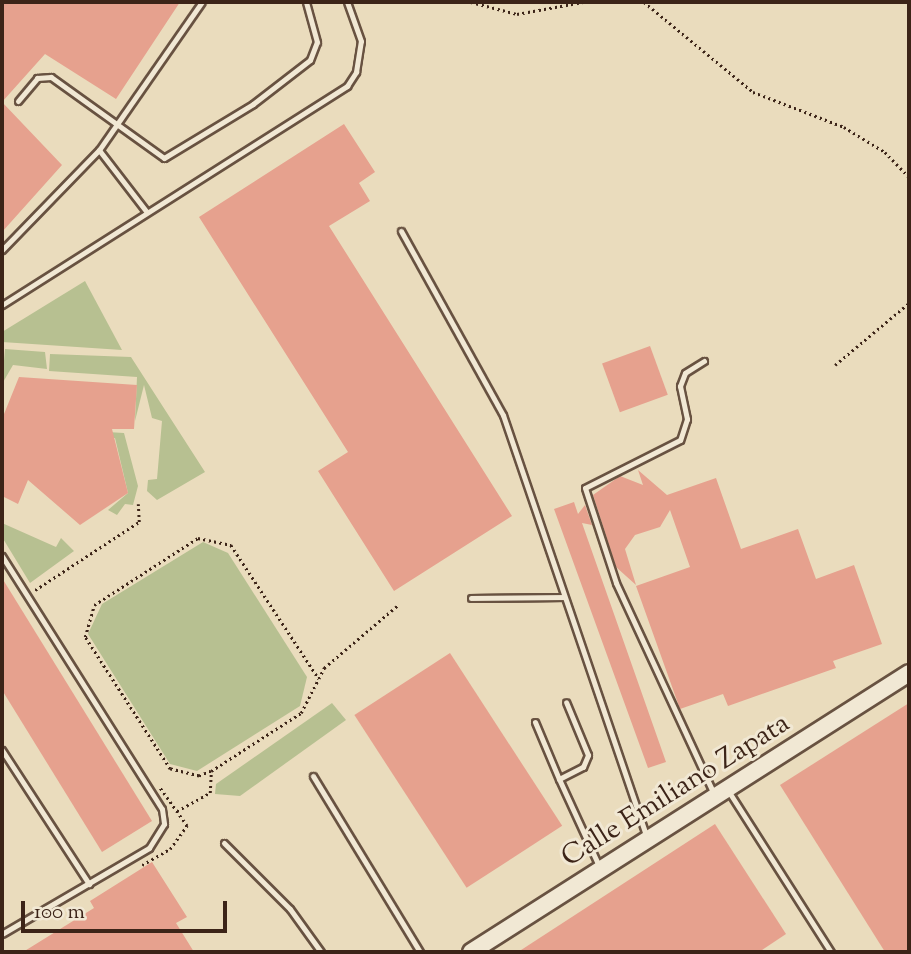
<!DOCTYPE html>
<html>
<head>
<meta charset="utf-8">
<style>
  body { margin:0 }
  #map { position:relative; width:911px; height:954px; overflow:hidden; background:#eadcbd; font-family:"Sorts Mill Goudy",serif }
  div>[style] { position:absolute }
  .green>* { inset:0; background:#b7c091 }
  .building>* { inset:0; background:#e6a18e; transform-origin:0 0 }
  .path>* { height:2.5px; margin-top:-1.25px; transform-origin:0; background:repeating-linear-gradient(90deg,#3c2418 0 2px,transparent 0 5.5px) }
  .roads { filter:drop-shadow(2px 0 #685241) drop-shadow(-2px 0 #685241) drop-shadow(0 2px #685241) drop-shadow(0 -2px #685241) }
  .lane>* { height:5px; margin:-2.5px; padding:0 2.5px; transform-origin:2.5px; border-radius:2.5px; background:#f1e8d4 }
  .secondary>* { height:16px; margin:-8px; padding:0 8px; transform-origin:8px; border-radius:8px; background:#f1e8d4 }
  span { translate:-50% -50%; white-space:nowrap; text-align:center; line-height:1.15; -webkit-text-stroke:6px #f1e8d4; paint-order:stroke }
  .street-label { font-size:28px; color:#3c2418 }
  .frame { position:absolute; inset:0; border:4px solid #3c2418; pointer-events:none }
  .scale { position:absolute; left:21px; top:901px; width:206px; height:32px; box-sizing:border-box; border:4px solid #3c2418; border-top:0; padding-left:9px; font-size:21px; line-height:24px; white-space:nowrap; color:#3c2418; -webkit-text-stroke:5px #f1e8d4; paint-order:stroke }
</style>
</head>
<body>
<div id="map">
  <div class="green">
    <div style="clip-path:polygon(85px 281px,122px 350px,2px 342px,2px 332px)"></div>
    <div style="clip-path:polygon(5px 349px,45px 352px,47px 369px,13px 365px,2px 384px)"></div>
    <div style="clip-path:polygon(50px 354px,131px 357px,205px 472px,157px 500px,147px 491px,148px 480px,157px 479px,162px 421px,152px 418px,144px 385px,135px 421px,137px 377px,49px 371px)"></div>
    <div style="clip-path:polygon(56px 429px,124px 433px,138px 486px,133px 505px,125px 504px,117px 515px,108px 510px,128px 493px,115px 438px,60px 436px)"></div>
    <div style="clip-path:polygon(2px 523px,56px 547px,61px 538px,74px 551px,30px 583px,2px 537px)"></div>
    <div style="clip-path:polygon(203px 542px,228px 553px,307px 677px,300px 706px,197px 771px,170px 764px,88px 634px,102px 604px)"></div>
    <div style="clip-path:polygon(332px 703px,346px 720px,240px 796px,215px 794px,216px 784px)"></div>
  </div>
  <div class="building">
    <div style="clip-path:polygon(2px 2px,180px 2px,116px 99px,45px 54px,2px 102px,62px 165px,2px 232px)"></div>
    <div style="clip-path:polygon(344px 124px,375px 172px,359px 183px,370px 201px,329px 226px,512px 516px,394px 591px,318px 471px,348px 452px,199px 217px)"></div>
    <div style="left:650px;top:346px;width:52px;height:51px;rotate:70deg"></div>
    <div style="clip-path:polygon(19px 377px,137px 385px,134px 429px,112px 429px,128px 493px,80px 525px,28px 480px,18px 504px,2px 496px,2px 419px)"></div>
    <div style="clip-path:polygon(638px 470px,667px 495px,716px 478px,741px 549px,798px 529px,816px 579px,854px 565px,882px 644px,833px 661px,836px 668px,728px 706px,723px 694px,680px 709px,636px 586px,690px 567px,670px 510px,660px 527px,635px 535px,625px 549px,636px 585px,616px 567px,593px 495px,620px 476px,643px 485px)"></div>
    <div style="clip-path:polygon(574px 502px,578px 514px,585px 505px,592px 525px,582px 523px,666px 762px,648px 768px,554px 509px)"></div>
    <div style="clip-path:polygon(2px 578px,152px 821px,102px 852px,2px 690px)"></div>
    <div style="left:450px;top:653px;width:206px;height:114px;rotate:57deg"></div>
    <div style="clip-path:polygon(909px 703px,909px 952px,885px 952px,780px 785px)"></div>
    <div style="clip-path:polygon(715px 824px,786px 934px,759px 952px,518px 952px)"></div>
    <div style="clip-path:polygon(152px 862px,187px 917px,176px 923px,194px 952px,23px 952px,94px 908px,90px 901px)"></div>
  </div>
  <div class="path">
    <div style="left:471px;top:2px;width:48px;rotate:14.6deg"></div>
    <div style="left:517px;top:14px;width:67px;rotate:-10.3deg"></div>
    <div style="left:644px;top:2px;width:141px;rotate:39.5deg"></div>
    <div style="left:753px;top:92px;width:97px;rotate:21deg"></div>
    <div style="left:844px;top:127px;width:48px;rotate:31.4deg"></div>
    <div style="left:885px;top:152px;width:35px;rotate:46deg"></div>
    <div style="left:835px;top:365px;width:97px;rotate:-40deg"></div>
    <div style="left:35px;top:590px;width:124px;rotate:-33.2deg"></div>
    <div style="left:139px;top:522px;width:18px;rotate:-93deg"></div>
    <div style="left:211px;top:771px;width:13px;rotate:157deg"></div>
    <div style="left:199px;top:776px;width:30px;rotate:-166deg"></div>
    <div style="left:170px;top:769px;width:157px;rotate:-122.8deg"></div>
    <div style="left:85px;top:637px;width:33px;rotate:-74deg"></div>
    <div style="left:94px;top:605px;width:124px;rotate:-32.8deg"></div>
    <div style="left:198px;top:538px;width:34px;rotate:12deg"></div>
    <div style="left:231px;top:545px;width:160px;rotate:56.7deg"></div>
    <div style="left:177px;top:811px;width:38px;rotate:-29deg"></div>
    <div style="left:210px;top:793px;width:22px;rotate:-87deg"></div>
    <div style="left:211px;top:771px;width:107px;rotate:-32.8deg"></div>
    <div style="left:301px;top:713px;width:51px;rotate:-62.9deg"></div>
    <div style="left:324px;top:668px;width:97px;rotate:-40.4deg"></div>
    <div style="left:142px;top:865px;width:32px;rotate:-30deg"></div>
    <div style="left:170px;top:849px;width:29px;rotate:-54deg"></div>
    <div style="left:187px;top:826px;width:47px;rotate:-125.4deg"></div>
  </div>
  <div class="roads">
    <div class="lane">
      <div style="left:18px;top:101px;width:30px;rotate:-50deg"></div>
      <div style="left:37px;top:78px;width:14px;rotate:-4deg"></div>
      <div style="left:51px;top:77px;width:139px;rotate:35.6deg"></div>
      <div style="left:164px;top:158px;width:104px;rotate:-31.2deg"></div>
      <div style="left:253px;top:104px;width:72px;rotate:-37.7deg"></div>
      <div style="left:310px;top:60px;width:19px;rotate:-69deg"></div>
      <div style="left:317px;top:42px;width:41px;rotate:-105.4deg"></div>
      <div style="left:99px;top:150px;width:77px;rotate:52.4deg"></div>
      <div style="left:401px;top:231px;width:210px;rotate:61deg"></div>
      <div style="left:503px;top:415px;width:447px;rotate:71.2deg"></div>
      <div style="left:2px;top:250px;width:139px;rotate:-45.9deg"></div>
      <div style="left:99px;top:150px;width:180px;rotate:-55.2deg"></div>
      <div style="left:2px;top:305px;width:409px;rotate:-32.4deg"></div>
      <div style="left:347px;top:86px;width:17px;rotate:-57deg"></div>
      <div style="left:356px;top:72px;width:31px;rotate:-81deg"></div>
      <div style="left:361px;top:41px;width:41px;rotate:-109.7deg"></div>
      <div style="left:704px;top:361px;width:22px;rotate:148deg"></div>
      <div style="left:685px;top:373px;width:14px;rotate:111deg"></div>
      <div style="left:680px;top:386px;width:34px;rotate:78deg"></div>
      <div style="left:687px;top:419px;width:22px;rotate:108deg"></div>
      <div style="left:680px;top:440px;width:106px;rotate:153.2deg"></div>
      <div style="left:585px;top:488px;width:100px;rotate:71.9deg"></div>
      <div style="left:616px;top:583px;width:233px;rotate:65.1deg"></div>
      <div style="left:2px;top:556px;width:299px;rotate:57.7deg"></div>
      <div style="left:162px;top:809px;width:15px;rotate:82deg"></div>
      <div style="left:164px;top:824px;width:28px;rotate:122deg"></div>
      <div style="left:149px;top:848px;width:170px;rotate:149.7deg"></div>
      <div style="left:471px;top:598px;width:93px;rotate:-0.6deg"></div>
      <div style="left:535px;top:722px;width:62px;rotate:67.2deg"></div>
      <div style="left:559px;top:779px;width:27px;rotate:-27deg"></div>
      <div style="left:583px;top:767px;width:13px;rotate:-67deg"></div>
      <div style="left:588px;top:755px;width:57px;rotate:-112.5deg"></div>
      <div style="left:2px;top:750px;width:160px;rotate:57deg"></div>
      <div style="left:313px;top:776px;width:206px;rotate:58.7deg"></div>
      <div style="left:559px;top:779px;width:96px;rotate:65.3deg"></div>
      <div style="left:729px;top:792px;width:190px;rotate:57.5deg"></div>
      <div style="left:224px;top:843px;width:93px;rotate:45deg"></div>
      <div style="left:290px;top:909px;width:53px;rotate:54.2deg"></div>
    </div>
    <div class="secondary">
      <div style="left:471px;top:952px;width:519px;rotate:-32.5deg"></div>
    </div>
  </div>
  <div class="street-label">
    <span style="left:676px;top:791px;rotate:-32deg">Calle Emiliano Zapata</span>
  </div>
  <div class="frame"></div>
  <div class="scale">100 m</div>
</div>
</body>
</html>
